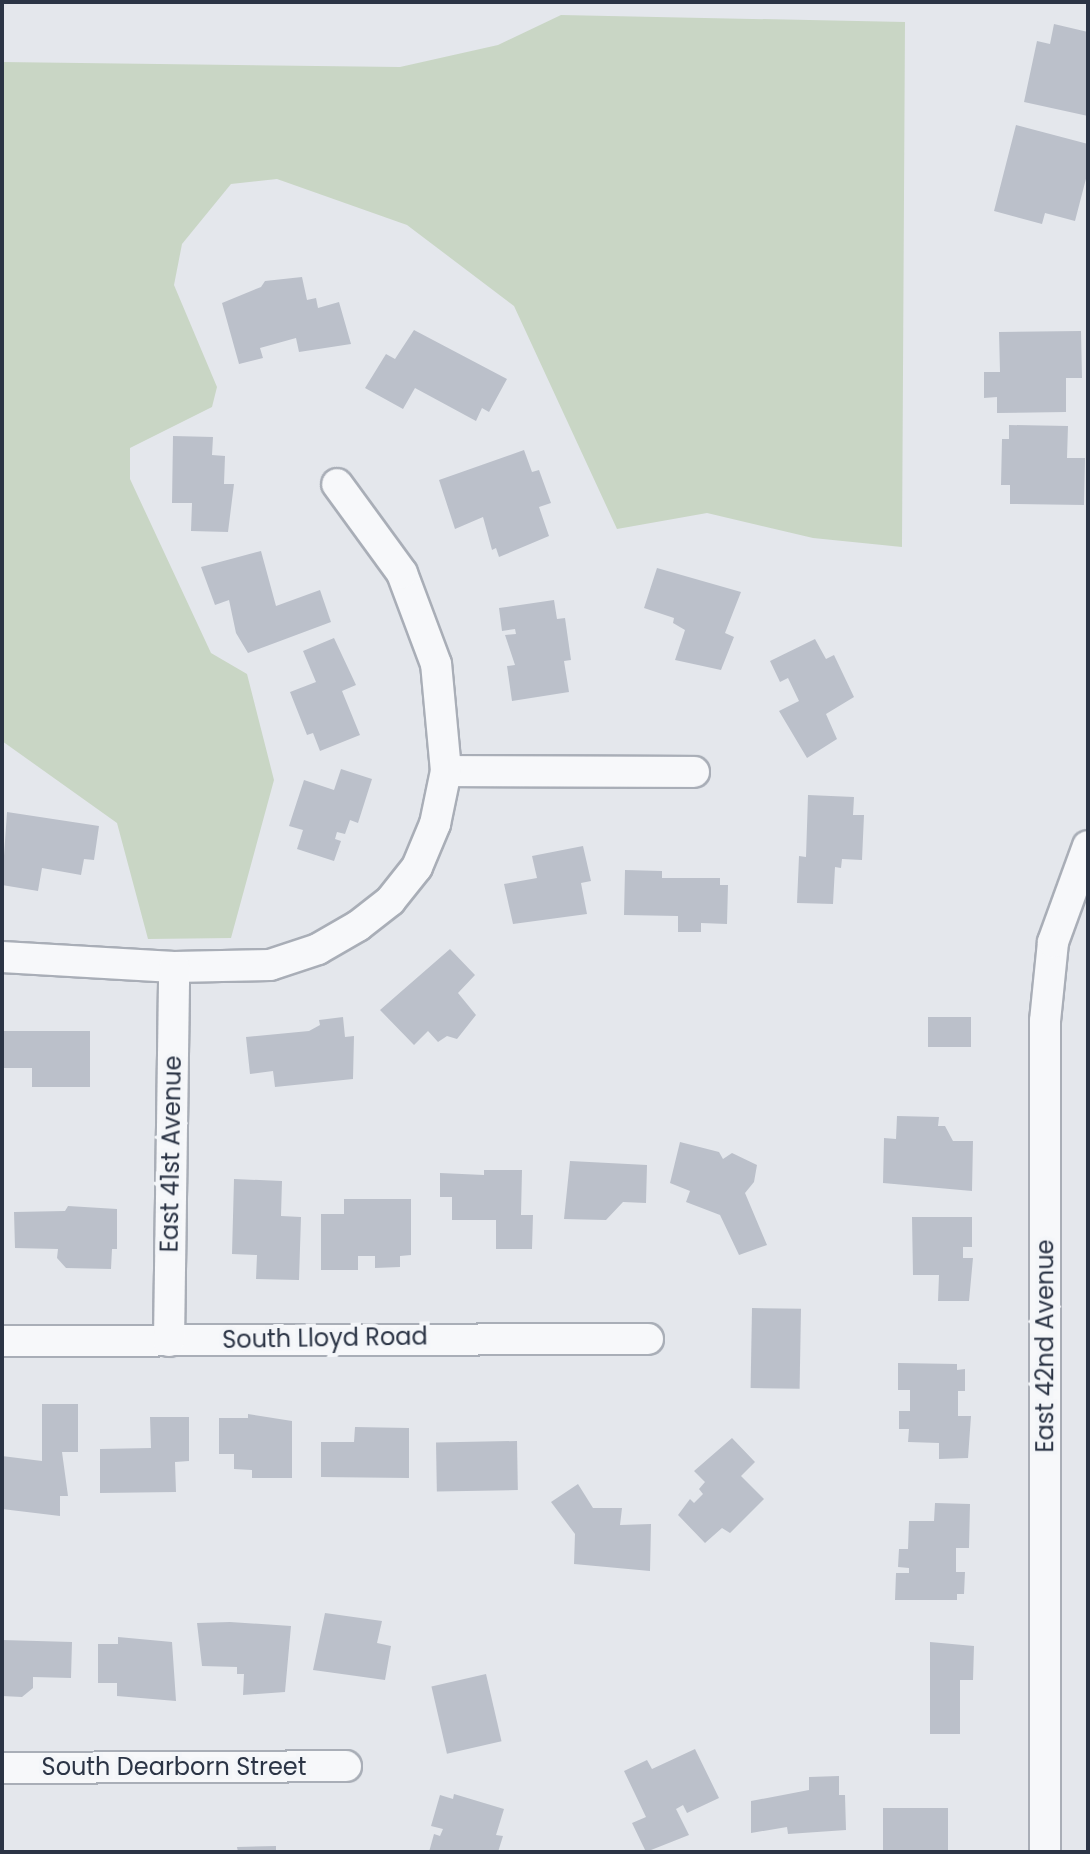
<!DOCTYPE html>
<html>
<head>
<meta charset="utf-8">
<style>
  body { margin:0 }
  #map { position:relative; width:1090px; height:1854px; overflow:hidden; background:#e4e7ec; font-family:Poppins,sans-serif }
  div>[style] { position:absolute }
  .green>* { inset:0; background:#c9d6c5 }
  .building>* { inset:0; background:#bbc0ca; transform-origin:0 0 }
  .roads { filter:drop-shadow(2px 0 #a9aeb7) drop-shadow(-2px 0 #a9aeb7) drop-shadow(0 2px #a9aeb7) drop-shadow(0 -2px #a9aeb7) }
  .minor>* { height:30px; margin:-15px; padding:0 15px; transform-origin:15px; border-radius:15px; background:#f7f8fa }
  span { translate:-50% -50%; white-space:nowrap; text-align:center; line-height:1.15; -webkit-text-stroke:8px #f4f6f9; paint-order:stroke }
  .street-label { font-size:24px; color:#2b3445 }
  .frame { position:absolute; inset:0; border:4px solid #2b3445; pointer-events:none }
</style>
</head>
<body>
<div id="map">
  <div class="green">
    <div style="clip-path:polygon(561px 15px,905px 22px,902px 547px,813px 538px,707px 513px,617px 529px,514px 306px,407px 225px,277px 179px,231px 184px,182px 244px,174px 285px,217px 387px,212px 407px,130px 448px,130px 479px,211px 653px,247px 674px,274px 780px,231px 938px,148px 939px,117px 823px,2px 741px,2px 62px,400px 67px,498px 45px)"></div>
  </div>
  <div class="building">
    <div style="clip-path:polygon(1054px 24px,1088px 32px,1088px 116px,1024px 102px,1037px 41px,1050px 44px)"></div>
    <div style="clip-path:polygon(1016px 125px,1088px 144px,1088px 171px,1075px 221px,1045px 213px,1042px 224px,994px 211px)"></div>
    <div style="clip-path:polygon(302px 277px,307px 300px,316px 298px,318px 308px,339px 302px,351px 344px,299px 352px,296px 338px,260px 348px,263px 358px,239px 364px,222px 303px,261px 287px,265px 281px)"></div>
    <div style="clip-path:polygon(414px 330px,507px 379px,489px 412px,482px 408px,476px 421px,415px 388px,403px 409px,365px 388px,386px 354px,395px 359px)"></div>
    <div style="clip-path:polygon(1081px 331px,1082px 378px,1066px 378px,1066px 412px,997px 413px,997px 397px,984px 398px,984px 372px,1000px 372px,999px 332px)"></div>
    <div style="clip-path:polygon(1009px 425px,1068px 426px,1067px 458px,1085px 458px,1084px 505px,1010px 504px,1010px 485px,1001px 485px,1002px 439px,1009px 439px)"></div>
    <div style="clip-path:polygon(173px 436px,213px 437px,212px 455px,225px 456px,224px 484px,234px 484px,228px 532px,191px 531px,192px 503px,172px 503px)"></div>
    <div style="clip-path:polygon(524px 450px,532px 472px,539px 470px,551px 503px,539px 507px,549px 536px,499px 557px,496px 548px,492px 550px,483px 517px,455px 529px,439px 480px)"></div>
    <div style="clip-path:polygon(261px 551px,276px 606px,320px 590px,331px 622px,248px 653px,236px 633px,229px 600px,215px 605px,201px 567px)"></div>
    <div style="clip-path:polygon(657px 568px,741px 592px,725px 633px,734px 637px,721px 670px,675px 660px,685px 630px,673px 623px,674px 618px,644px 608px)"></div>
    <div style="clip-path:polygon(554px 600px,557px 619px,565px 618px,571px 660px,564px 661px,569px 692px,512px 701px,507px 666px,515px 665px,505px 635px,516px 634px,515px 629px,502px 631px,499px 608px)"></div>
    <div style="clip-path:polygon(334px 638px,356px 685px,342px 691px,360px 735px,320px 751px,313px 733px,307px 735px,290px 692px,316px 682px,303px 651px)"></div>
    <div style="clip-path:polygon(815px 639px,826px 659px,834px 655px,854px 697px,826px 714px,837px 739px,807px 758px,779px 711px,799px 701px,788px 678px,780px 682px,770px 661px)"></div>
    <div style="clip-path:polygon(341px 769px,372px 779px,358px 823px,350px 820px,345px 834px,337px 832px,335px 839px,341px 841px,334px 861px,297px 849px,303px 830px,289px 826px,304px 780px,334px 790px)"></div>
    <div style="clip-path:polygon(808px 795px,854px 797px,853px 815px,864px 815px,862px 860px,842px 859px,841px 868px,835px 867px,833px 904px,797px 903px,799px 856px,806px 857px)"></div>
    <div style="clip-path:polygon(7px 812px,99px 826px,94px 860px,84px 859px,81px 875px,42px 868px,38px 891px,2px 885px)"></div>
    <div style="clip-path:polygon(583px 846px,591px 881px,581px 883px,587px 914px,513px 924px,504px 884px,537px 878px,532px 856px)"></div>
    <div style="clip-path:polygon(625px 870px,662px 871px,662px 878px,720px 878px,720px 885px,728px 885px,727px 924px,701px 923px,701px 932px,678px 932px,678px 916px,624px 915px)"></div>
    <div style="clip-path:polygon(450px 949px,475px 975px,458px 993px,476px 1015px,457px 1039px,447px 1036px,438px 1042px,428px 1031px,414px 1045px,380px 1010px)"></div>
    <div style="clip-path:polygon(343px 1017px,345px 1037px,354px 1036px,353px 1079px,275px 1087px,273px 1071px,250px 1074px,246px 1037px,309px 1031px,320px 1025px,319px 1020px)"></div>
    <div style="left:928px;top:1017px;width:43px;height:30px"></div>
    <div style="clip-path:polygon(2px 1031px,90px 1031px,90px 1087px,32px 1087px,32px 1068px,2px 1068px)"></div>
    <div style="clip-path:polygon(897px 1116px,939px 1117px,938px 1126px,945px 1126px,953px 1141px,973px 1141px,972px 1191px,883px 1183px,884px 1138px,896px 1139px)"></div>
    <div style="clip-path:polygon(680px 1142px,719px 1152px,723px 1159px,732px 1153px,757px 1165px,754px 1182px,745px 1193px,767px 1245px,739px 1255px,720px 1215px,686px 1202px,690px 1191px,670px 1183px)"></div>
    <div style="clip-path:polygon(570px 1161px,647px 1165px,646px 1203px,623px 1202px,606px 1220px,564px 1219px)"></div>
    <div style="clip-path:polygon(484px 1170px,522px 1170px,521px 1215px,533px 1215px,532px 1249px,496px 1249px,496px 1220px,452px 1220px,452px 1197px,440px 1197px,440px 1173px,484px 1175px)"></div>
    <div style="clip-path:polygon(234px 1179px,282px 1181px,281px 1216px,301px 1217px,299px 1280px,256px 1279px,257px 1255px,232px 1254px)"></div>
    <div style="clip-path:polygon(344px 1199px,411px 1199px,411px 1255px,400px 1256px,400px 1267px,375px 1268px,375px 1256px,358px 1256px,358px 1270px,321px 1270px,321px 1214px,344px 1214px)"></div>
    <div style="clip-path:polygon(68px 1206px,117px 1209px,117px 1249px,112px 1249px,111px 1269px,66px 1268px,57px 1258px,58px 1249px,15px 1248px,14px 1212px,65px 1211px)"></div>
    <div style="clip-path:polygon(912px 1217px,972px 1217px,972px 1247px,963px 1247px,963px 1258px,973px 1258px,969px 1301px,938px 1301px,939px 1275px,913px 1275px)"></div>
    <div style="left:752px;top:1308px;width:49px;height:80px;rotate:1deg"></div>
    <div style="clip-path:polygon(898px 1363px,957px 1364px,957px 1370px,965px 1369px,965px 1391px,958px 1391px,958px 1416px,971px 1416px,968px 1458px,939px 1459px,939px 1443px,908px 1442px,909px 1429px,899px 1429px,899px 1411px,910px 1411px,910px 1390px,898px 1390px)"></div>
    <div style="clip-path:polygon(42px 1404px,78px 1404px,78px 1452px,62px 1452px,68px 1496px,60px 1496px,60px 1516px,2px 1509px,2px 1456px,42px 1461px)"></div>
    <div style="clip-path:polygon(248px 1414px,292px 1421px,292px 1478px,252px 1478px,252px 1470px,234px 1469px,234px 1454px,219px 1454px,219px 1418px,248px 1418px)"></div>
    <div style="clip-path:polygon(150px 1417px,189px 1417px,189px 1461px,175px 1462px,176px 1492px,100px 1493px,100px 1449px,151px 1448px)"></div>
    <div style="clip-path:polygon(355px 1427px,409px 1428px,409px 1478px,321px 1477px,321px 1442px,354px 1442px)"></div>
    <div style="clip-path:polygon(732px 1438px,755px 1462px,741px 1476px,764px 1499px,730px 1533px,722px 1528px,705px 1543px,678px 1515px,690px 1499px,694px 1503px,703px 1494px,699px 1489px,705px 1482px,694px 1471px)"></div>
    <div style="left:517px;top:1441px;width:49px;height:81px;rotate:89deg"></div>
    <div style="clip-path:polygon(578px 1484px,593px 1508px,622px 1508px,620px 1525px,651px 1524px,650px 1571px,574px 1564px,575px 1534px,551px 1502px)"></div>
    <div style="clip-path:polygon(935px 1503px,970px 1504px,969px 1548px,956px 1548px,956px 1572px,965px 1572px,964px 1594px,957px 1594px,957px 1600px,895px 1600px,896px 1573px,909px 1573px,909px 1568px,898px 1567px,899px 1549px,908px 1549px,909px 1521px,934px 1521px)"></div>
    <div style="clip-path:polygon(325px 1613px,382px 1621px,377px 1643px,391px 1646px,385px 1680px,313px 1670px)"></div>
    <div style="clip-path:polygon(230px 1622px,291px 1626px,285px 1692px,243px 1695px,244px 1674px,237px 1674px,237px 1667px,202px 1666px,197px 1623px)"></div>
    <div style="clip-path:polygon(118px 1637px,172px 1642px,176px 1701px,117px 1696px,117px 1683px,98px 1683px,98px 1644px,118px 1644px)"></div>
    <div style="clip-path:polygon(2px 1640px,72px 1642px,71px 1678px,33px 1677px,33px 1688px,22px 1697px,2px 1696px)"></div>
    <div style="clip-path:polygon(930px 1642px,974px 1646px,973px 1680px,960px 1680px,960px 1734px,930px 1734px)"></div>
    <div style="left:486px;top:1674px;width:69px;height:56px;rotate:77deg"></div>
    <div style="clip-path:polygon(695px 1749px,719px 1798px,687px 1813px,683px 1805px,676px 1809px,689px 1835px,646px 1852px,632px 1823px,646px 1817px,624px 1771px,647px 1760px,652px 1769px)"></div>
    <div style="clip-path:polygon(839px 1776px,839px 1795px,845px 1795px,846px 1830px,788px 1834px,787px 1827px,751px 1833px,751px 1801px,809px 1790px,809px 1777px)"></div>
    <div style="clip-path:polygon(454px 1794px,504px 1809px,496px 1835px,503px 1836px,498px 1852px,429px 1852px,434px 1834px,440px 1836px,443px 1829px,431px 1826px,440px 1795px,453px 1799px)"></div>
    <div style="left:883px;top:1808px;width:65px;height:44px"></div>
    <div style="clip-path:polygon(276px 1846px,276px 1852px,238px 1852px,237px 1847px)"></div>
  </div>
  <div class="roads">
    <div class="minor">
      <div style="left:446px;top:771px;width:248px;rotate:0.2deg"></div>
      <div style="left:2px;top:957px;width:172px;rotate:3.3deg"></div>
      <div style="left:174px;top:967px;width:96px;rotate:-1.2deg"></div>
      <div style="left:270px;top:965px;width:51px;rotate:-18.4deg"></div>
      <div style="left:318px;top:949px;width:46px;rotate:-29.9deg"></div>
      <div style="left:358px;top:926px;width:41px;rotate:-38deg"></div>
      <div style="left:390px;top:901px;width:43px;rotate:-51.5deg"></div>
      <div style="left:417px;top:867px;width:47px;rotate:-67.3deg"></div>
      <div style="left:435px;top:824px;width:54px;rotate:-78.3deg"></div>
      <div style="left:446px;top:771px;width:107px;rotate:-95.3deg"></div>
      <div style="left:436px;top:664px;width:97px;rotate:-110.5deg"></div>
      <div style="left:402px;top:573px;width:110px;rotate:-126.1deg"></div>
      <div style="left:2px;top:1341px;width:646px;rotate:-0.18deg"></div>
      <div style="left:169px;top:1341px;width:374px;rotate:-89.2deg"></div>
      <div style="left:2px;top:1768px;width:344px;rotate:-0.3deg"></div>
      <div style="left:1045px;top:1852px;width:831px;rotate:-90deg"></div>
      <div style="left:1045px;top:1021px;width:79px;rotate:-84.2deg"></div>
      <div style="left:1053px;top:942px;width:102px;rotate:-70deg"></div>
    </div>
  </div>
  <div class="street-label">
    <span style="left:171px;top:1154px;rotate:-89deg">East 41st Avenue</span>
    <span style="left:325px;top:1338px;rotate:-1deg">South Lloyd Road</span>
    <span style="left:1045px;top:1346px;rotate:-90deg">East 42nd Avenue</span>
    <span style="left:174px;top:1767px">South Dearborn Street</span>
  </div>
  <div class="frame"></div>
</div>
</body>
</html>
